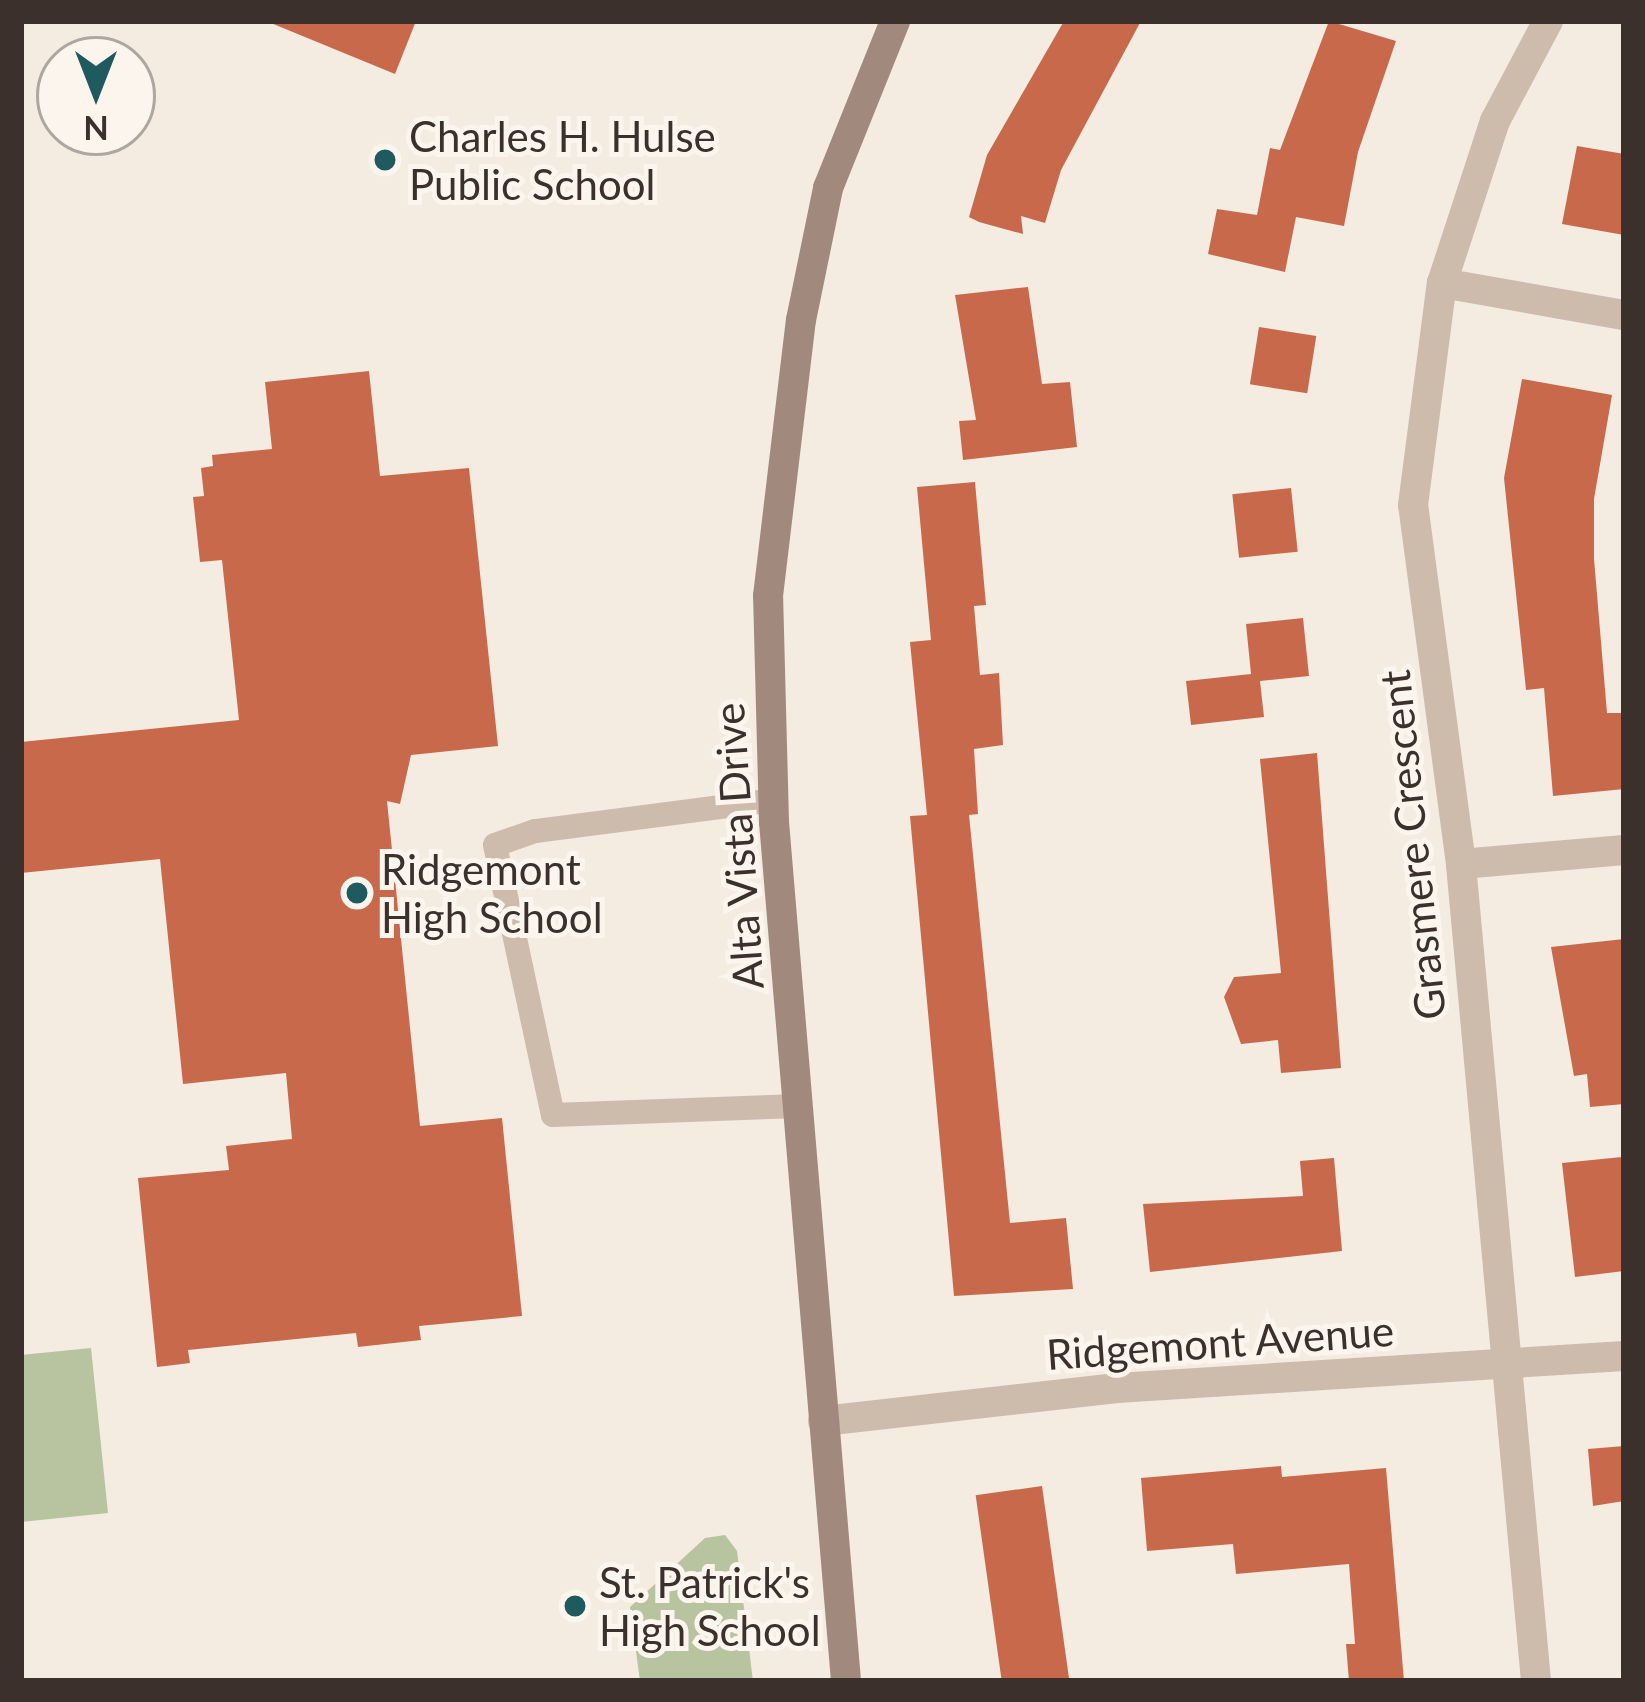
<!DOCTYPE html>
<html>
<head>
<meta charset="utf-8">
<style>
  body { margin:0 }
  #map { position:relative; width:1645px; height:1702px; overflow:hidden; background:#f4ebe1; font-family:Lato,sans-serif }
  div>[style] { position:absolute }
  .green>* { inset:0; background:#b8c4a0 }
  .building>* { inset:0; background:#c8694b; transform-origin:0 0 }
  .lane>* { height:24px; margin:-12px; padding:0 12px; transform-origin:12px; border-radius:12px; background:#cdbbac }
  .street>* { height:30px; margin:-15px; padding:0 15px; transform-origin:15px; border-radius:15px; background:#cdbbac }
  .secondary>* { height:30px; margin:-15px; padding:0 15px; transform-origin:15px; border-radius:15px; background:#a18a7d }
  .dots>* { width:33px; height:33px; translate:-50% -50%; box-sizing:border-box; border:6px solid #fbf5ee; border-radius:50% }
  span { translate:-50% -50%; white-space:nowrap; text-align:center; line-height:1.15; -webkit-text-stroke:10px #fbf5ee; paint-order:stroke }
  .poi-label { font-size:42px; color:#3b302b }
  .left { translate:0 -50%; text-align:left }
  .street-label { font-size:42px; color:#3b302b }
  .frame { position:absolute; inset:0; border:24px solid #3b302b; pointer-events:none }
  .north { position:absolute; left:36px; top:36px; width:120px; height:120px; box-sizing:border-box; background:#fbf5ee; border:3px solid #aea6a0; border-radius:50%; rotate:180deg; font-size:33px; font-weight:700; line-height:48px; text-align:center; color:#3b302b }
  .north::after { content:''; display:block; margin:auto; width:42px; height:54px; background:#1f5a5e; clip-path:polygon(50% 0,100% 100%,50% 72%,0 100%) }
</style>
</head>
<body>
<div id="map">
  <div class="green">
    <div style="clip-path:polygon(91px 1348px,108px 1513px,21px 1522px,21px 1355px)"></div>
    <div style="clip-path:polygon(725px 1535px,737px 1551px,753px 1681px,640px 1681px,630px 1607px,705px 1538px)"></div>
  </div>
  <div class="building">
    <div style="clip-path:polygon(266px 21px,416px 21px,395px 74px)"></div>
    <div style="clip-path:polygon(1064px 21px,1141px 21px,1061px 170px,1045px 223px,1021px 216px,1023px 234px,979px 222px,969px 217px,987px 155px)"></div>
    <div style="clip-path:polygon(1329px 21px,1396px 41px,1358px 152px,1344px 226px,1296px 217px,1285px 272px,1208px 254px,1217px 209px,1257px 215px,1270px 148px,1280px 150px)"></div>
    <div style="clip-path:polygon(1577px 146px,1624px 154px,1624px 235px,1562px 224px)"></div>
    <div style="clip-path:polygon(1028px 287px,1042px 384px,1070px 382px,1077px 447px,963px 460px,959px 421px,976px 420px,955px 295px)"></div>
    <div style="left:1259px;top:327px;width:58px;height:58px;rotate:9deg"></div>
    <div style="clip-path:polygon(369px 371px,380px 476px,469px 468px,498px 746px,411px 755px,400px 804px,387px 801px,420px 1126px,502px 1118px,522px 1316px,419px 1326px,421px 1340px,358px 1347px,356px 1333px,188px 1350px,190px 1363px,157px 1367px,138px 1178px,229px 1170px,226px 1146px,292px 1139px,286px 1073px,183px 1084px,160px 859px,21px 873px,21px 742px,239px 720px,222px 560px,200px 562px,193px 497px,204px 496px,201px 468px,213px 466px,212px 455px,272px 449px,265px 382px)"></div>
    <div style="clip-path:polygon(1522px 379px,1612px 395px,1594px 499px,1594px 559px,1607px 713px,1624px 713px,1624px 789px,1553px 796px,1544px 688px,1526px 690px,1504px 478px)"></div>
    <div style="clip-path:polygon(975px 482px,986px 605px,974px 606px,980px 675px,999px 673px,1003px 745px,974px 749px,978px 814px,969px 815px,1010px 1223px,1066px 1218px,1073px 1289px,954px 1296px,910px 816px,927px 815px,910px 642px,931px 640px,917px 487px)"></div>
    <div style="left:1291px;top:488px;width:64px;height:59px;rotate:84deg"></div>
    <div style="clip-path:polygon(1303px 618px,1309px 676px,1260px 681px,1264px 717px,1191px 725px,1186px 681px,1251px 674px,1246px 624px)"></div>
    <div style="clip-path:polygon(1317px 753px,1341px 1068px,1281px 1073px,1278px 1040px,1241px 1044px,1224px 997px,1234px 977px,1281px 973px,1260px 759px)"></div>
    <div style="clip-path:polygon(1624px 939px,1624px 1104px,1590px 1107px,1587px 1074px,1574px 1076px,1551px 947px)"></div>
    <div style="clip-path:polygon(1622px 1157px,1624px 1271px,1575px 1277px,1562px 1163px)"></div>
    <div style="clip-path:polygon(1334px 1158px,1342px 1251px,1150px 1272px,1143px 1204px,1303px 1196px,1300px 1161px)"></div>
    <div style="clip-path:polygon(1624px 1446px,1624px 1501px,1593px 1506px,1588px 1449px)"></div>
    <div style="clip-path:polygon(1281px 1466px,1282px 1477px,1386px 1468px,1404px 1681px,1349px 1681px,1346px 1644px,1355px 1644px,1349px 1564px,1236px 1574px,1233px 1544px,1147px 1551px,1141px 1478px)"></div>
    <div style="left:1042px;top:1486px;width:197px;height:67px;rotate:82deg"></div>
  </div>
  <div class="lane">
    <div style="left:774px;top:800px;width:241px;rotate:172.6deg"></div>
    <div style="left:535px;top:831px;width:42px;rotate:160.7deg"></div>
    <div style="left:495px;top:845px;width:276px;rotate:77.9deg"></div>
    <div style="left:553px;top:1115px;width:246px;rotate:-2.1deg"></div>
  </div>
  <div class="street">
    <div style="left:1442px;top:283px;width:185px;rotate:10deg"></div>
    <div style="left:1461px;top:864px;width:164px;rotate:-4.9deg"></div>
    <div style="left:823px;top:1421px;width:296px;rotate:-6.4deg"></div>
    <div style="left:1117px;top:1388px;width:508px;rotate:-3.61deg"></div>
    <div style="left:1536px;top:1681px;width:820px;rotate:-95.25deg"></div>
    <div style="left:1461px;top:864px;width:362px;rotate:-97.6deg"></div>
    <div style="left:1413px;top:505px;width:224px;rotate:-82.6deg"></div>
    <div style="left:1442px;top:283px;width:170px;rotate:-71.9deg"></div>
    <div style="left:1495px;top:121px;width:113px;rotate:-62.1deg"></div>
  </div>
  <div class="secondary">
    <div style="left:846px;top:1681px;width:862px;rotate:-94.79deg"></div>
    <div style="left:774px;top:822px;width:226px;rotate:-91.5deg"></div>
    <div style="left:768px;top:596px;width:278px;rotate:-83.2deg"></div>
    <div style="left:801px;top:320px;width:135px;rotate:-78.4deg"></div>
    <div style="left:828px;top:188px;width:180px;rotate:-68.1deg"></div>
  </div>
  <div class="dots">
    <div style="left:385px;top:160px;background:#1f5a5e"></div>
    <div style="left:357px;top:893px;background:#1f5a5e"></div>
    <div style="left:575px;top:1606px;background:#1f5a5e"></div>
  </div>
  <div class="poi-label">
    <span class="left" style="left:409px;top:160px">Charles H. Hulse<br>Public School</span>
    <span class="left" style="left:381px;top:893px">Ridgemont<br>High School</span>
    <span class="left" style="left:599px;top:1606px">St. Patrick's<br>High School</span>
  </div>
  <div class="street-label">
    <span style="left:1412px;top:845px;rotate:-96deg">Grasmere Crescent</span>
    <span style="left:738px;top:846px;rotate:-94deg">Alta Vista Drive</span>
    <span style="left:1220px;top:1342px;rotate:-4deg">Ridgemont Avenue</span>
  </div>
  <div class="frame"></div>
  <div class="north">N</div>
</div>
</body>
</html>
